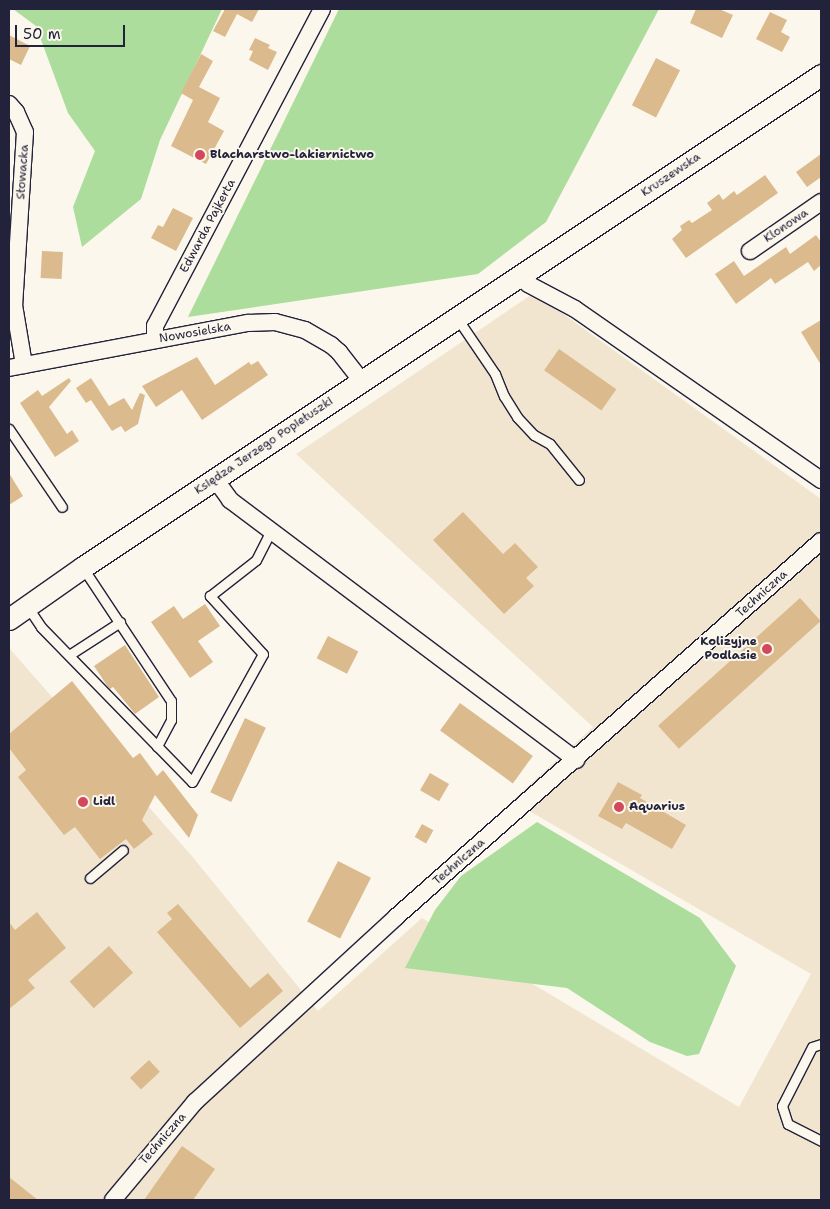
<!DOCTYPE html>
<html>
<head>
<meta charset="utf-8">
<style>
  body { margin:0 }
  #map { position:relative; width:830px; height:1209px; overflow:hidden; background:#fbf7ec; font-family:"Shantell Sans",sans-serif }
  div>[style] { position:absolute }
  .built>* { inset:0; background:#f1e5d0 }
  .green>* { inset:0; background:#addd9c }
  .building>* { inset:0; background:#dbbb8e; transform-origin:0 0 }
  .roads { filter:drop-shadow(1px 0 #22223b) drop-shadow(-1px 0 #22223b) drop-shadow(0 1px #22223b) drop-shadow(0 -1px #22223b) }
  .service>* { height:9px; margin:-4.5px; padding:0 4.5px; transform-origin:4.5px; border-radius:4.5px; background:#fbf7ec }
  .minor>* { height:16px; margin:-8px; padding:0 8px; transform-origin:8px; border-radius:8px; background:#fbf7ec }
  .tertiary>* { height:21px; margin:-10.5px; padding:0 10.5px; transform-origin:10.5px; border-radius:10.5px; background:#fbf7ec }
  .dots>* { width:14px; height:14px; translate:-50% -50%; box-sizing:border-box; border:2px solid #fbf7ec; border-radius:50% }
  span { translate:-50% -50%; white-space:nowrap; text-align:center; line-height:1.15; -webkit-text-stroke:4px #fbf7ec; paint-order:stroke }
  .poi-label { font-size:12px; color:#22223b; font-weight:700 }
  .left { translate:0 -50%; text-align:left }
  .right { translate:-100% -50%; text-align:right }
  .street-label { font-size:12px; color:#22223b }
  .frame { position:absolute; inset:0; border:10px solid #22223b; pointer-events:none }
  .scale { position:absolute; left:15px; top:25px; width:110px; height:22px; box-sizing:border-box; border:2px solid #22223b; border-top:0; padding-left:6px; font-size:15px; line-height:18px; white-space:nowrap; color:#22223b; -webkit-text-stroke:4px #fbf7ec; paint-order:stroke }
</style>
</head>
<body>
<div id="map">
  <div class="built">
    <div style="clip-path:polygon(534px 293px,821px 499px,821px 1200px,9px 1200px,9px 648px,191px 855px,318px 1011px,422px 918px,739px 1107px,811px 974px,512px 801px,593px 727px,296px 454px)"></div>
  </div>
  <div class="green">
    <div style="clip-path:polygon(13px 9px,222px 9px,160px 140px,141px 199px,82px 247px,73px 207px,95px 151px,68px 113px,36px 26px)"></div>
    <div style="clip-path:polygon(339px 9px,659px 9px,546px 222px,478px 274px,188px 317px)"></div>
    <div style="clip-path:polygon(537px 822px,700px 918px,736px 966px,699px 1054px,687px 1056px,650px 1042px,567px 988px,405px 968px,435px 910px,461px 876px)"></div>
  </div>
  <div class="building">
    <div style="clip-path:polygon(225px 9px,259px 9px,252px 22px,237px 14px,225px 37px,213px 31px)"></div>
    <div style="clip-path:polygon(696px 9px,719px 9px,733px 15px,722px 38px,690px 23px)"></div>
    <div style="clip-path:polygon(770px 12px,787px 20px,781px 32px,790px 37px,782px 52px,756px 39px)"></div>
    <div style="clip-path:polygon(9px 35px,30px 46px,21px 65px,9px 59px)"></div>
    <div style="clip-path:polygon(255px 38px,270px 45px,268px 48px,277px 52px,268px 70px,249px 60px,253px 51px,249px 50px)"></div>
    <div style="clip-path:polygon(201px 54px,213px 61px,199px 87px,220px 98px,208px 122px,224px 131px,206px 164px,171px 146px,193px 100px,181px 93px)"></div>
    <div style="left:656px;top:58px;width:27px;height:53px;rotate:27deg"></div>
    <div style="clip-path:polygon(821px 154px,821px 177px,807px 187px,796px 172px)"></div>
    <div style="clip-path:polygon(765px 175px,778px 193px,686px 258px,672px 239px,682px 230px,680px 226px,689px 220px,692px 223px,712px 210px,707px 203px,719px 194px,723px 200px,734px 191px,737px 195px)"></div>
    <div style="clip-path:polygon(173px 208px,193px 218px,176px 251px,151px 238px,158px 225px,163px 227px)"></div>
    <div style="clip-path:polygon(816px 235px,821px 242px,821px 265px,814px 271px,808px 262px,775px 284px,771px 278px,736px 304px,715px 274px,734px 261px,744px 276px,786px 247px,790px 254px)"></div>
    <div style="left:42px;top:251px;width:21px;height:27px;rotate:3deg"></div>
    <div style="clip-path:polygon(821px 320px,821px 365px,801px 332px)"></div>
    <div style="left:559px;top:349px;width:70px;height:26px;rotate:35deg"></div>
    <div style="clip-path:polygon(197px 357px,215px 385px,249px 362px,251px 365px,258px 361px,268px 375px,202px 420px,182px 390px,156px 407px,142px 386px)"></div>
    <div style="clip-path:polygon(69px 378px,71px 381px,49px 407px,67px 434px,72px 430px,79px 441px,55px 457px,20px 403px,38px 390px,42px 396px)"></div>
    <div style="clip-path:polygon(91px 378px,109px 406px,124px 398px,132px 410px,140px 393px,145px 395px,138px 424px,125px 432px,121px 426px,112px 431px,91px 400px,86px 403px,76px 388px)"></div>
    <div style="clip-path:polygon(9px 473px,23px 496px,9px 505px)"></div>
    <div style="clip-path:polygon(463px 512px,503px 554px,515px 543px,538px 567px,526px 578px,534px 586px,504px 614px,433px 540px)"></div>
    <div style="left:800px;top:598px;width:31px;height:191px;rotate:48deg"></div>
    <div style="clip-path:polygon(205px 604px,220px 626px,198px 641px,213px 662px,190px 678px,151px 622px,174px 606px,183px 619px)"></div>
    <div style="left:328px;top:636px;width:34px;height:25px;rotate:27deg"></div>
    <div style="clip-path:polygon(125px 645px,159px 697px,135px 714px,113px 687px,110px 689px,108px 687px,94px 666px)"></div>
    <div style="clip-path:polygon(72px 681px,133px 758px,140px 753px,157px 776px,163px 770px,198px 815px,189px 838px,155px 795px,142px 820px,153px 834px,134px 849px,126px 839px,100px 859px,75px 827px,64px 835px,18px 777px,26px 770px,9px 748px,9px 734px)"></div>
    <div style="left:460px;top:703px;width:90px;height:34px;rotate:36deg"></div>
    <div style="left:245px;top:718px;width:23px;height:82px;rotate:25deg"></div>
    <div style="left:430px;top:773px;width:22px;height:20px;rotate:30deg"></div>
    <div style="clip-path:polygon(618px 782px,642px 795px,640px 798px,686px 825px,672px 849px,626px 823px,622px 829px,598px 816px)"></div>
    <div style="left:422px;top:824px;width:13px;height:15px;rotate:29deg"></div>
    <div style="left:338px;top:861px;width:37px;height:68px;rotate:27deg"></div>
    <div style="clip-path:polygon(178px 904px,250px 988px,268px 973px,283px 991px,240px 1028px,157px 932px,172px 919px,167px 913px)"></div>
    <div style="clip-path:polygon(37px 912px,66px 948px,28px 980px,35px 988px,9px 1009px,9px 922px,15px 930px)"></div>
    <div style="left:109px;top:946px;width:36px;height:53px;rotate:48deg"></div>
    <div style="left:149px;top:1060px;width:16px;height:26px;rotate:47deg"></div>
    <div style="clip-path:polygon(182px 1146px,215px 1169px,193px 1200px,144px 1200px)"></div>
    <div style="clip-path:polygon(9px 1177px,38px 1200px,9px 1200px)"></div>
  </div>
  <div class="roads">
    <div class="service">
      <div style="left:457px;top:318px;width:68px;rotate:55.8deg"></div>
      <div style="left:495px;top:374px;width:24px;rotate:68deg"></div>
      <div style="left:504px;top:396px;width:25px;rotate:58deg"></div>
      <div style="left:517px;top:417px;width:25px;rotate:47deg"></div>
      <div style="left:534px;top:435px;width:18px;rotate:29deg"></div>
      <div style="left:550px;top:444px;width:46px;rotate:51.1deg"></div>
      <div style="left:9px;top:429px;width:94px;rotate:55.8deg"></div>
      <div style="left:83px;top:568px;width:159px;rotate:56.5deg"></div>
      <div style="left:171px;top:701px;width:19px;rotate:90deg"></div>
      <div style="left:171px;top:720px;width:30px;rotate:118deg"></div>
      <div style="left:27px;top:606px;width:25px;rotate:56deg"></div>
      <div style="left:41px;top:627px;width:216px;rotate:45.7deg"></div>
      <div style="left:192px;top:782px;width:146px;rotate:-61deg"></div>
      <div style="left:263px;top:654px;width:79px;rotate:-132.4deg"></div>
      <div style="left:210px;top:596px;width:58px;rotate:-38deg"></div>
      <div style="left:256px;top:560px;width:33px;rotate:-63deg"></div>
      <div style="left:69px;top:655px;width:61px;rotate:-32.9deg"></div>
      <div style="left:90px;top:878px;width:43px;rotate:-40.3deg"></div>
      <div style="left:821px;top:1044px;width:9px;rotate:162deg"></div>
      <div style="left:812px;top:1047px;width:66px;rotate:117deg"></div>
      <div style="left:782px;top:1106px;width:19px;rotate:72deg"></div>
      <div style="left:788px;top:1124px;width:37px;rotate:27deg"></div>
    </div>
    <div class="minor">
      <div style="left:9px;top:104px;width:11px;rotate:49deg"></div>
      <div style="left:16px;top:112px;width:22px;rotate:66deg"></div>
      <div style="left:25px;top:132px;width:173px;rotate:93.6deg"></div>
      <div style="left:14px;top:305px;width:61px;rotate:80.5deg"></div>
      <div style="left:750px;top:251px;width:86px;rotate:-34.6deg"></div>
      <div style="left:521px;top:275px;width:11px;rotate:52deg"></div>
      <div style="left:528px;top:284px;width:53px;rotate:28deg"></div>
      <div style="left:575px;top:309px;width:300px;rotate:34.8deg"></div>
      <div style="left:155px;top:340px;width:14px;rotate:-90deg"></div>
      <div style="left:155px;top:326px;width:358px;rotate:-62.2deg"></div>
      <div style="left:9px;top:368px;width:243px;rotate:-10.7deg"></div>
      <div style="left:248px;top:323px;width:27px;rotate:-2deg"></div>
      <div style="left:275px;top:322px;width:31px;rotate:15deg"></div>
      <div style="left:305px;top:330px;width:30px;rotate:30deg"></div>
      <div style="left:331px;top:345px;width:11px;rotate:41deg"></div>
      <div style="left:339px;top:352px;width:37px;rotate:52deg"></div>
      <div style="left:215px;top:479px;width:26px;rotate:54deg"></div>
      <div style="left:230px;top:500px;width:433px;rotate:36.9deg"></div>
      <div style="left:113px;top:1200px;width:128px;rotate:-50.1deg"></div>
      <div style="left:195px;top:1102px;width:273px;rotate:-42.6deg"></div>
      <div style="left:396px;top:917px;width:567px;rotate:-41.5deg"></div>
    </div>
    <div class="tertiary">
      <div style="left:9px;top:619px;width:90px;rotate:-35.1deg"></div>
      <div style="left:83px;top:567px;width:887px;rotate:-33.69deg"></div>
    </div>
  </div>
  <div class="dots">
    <div style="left:200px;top:155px;background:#d1495b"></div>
    <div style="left:767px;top:649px;background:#d1495b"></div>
    <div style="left:83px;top:802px;background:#d1495b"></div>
    <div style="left:619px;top:807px;background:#d1495b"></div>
  </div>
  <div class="poi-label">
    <span class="left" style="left:210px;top:155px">Blacharstwo-lakiernictwo</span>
    <span class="right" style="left:757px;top:649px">Kolizyjne<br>Podlasie</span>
    <span class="left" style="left:93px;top:802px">Lidl</span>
    <span class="left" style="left:629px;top:807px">Aquarius</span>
  </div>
  <div class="street-label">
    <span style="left:23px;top:172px;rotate:-86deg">Słowacka</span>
    <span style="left:671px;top:175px;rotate:-34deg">Kruszewska</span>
    <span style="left:208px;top:226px;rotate:-62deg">Edwarda Pajkerta</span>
    <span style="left:786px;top:226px;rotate:-34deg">Klonowa</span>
    <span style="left:195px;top:333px;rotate:-10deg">Nowosielska</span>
    <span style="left:264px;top:446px;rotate:-34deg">Księdza Jerzego Popiełuszki</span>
    <span style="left:762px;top:594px;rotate:-42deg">Techniczna</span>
    <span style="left:459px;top:862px;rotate:-41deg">Techniczna</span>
    <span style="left:163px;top:1139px;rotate:-49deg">Techniczna</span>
  </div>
  <div class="frame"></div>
  <div class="scale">50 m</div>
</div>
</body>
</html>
